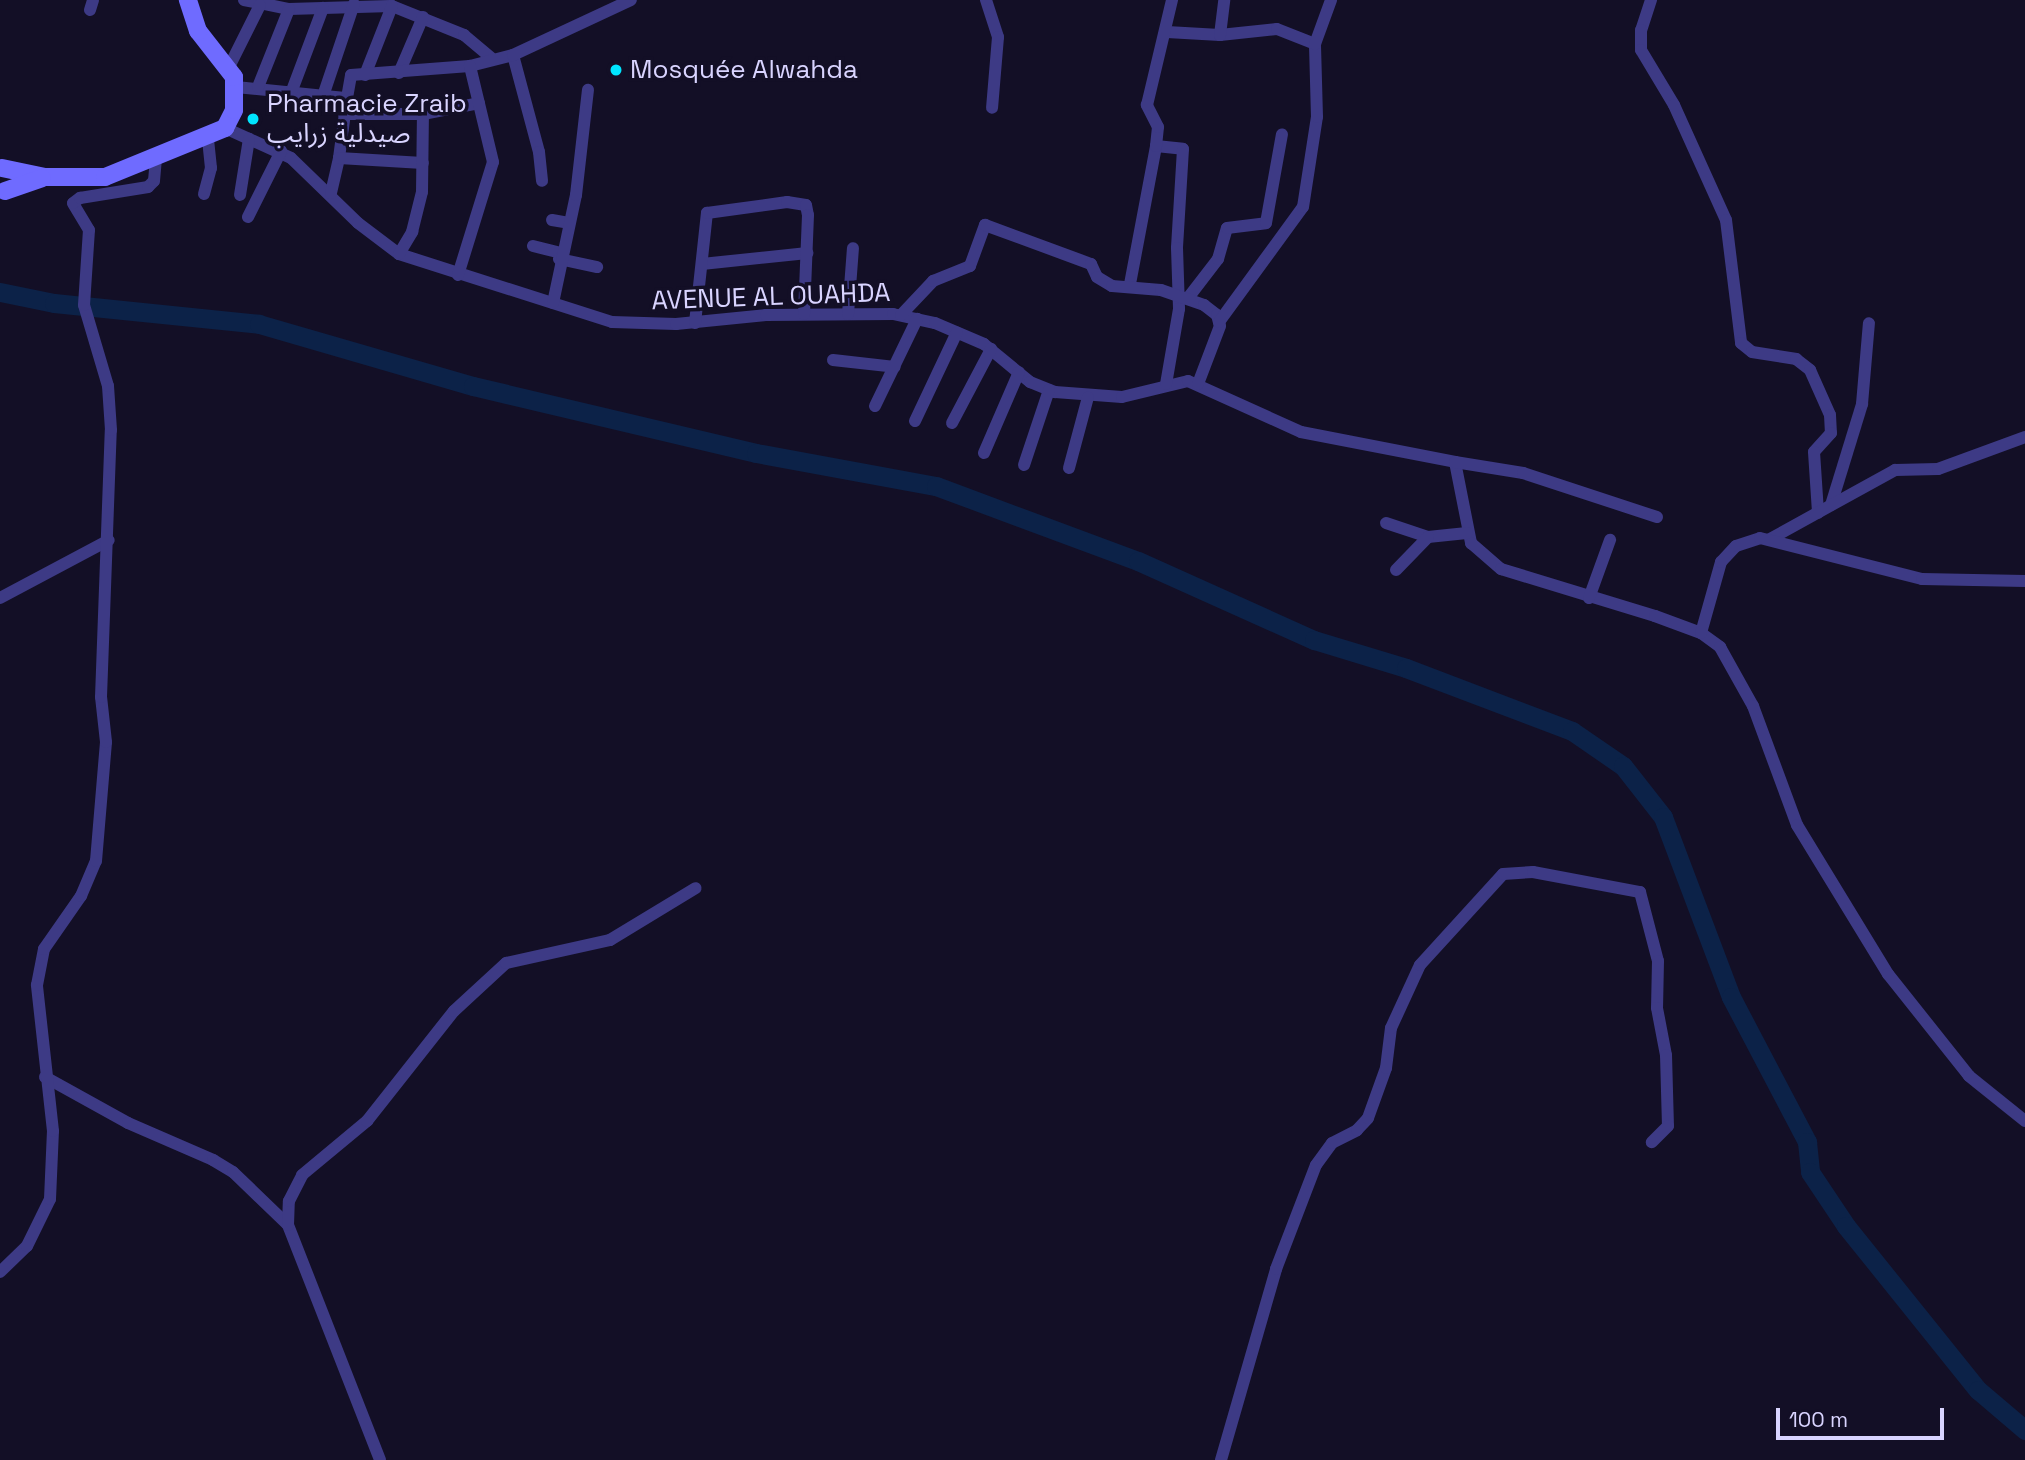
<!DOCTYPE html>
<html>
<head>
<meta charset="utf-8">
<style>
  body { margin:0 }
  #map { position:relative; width:2025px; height:1460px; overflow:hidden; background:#130f26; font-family:"Space Grotesk","Noto Sans Arabic",sans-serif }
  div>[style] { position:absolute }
  .river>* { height:19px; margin:-9.5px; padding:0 9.5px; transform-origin:9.5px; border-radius:9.5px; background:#0c2248 }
  .street>* { height:12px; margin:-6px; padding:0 6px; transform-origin:6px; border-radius:6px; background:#3d3a85 }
  .secondary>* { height:18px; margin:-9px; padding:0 9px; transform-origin:9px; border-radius:9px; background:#6f6bff }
  .dots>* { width:19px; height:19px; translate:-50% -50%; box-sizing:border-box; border:4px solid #130f26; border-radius:50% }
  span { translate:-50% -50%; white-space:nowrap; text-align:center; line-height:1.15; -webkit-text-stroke:7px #130f26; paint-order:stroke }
  .poi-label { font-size:26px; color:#d9d4ff }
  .left { translate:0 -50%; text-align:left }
  .street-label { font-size:26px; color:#d9d4ff }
  .scale { position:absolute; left:1776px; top:1408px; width:168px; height:32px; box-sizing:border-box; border:4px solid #d9d4ff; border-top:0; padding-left:9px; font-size:21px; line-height:24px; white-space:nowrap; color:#d9d4ff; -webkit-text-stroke:5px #130f26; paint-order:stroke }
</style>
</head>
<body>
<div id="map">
  <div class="river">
    <div style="left:0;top:292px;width:55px;rotate:11.5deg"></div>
    <div style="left:54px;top:303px;width:206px;rotate:5.8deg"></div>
    <div style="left:259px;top:324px;width:223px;rotate:16.2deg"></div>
    <div style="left:473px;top:386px;width:291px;rotate:13.3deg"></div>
    <div style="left:756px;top:453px;width:183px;rotate:10.4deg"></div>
    <div style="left:936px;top:486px;width:215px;rotate:20.4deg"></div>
    <div style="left:1138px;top:561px;width:193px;rotate:24.2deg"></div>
    <div style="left:1314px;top:640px;width:96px;rotate:16.9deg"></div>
    <div style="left:1406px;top:668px;width:178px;rotate:20.8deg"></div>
    <div style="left:1572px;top:731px;width:62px;rotate:34.5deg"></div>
    <div style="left:1623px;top:766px;width:65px;rotate:51.9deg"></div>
    <div style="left:1663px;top:817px;width:192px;rotate:69.3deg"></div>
    <div style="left:1731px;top:997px;width:164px;rotate:62.3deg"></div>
    <div style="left:1807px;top:1142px;width:30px;rotate:84deg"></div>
    <div style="left:1810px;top:1172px;width:65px;rotate:56.3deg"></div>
    <div style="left:1846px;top:1226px;width:211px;rotate:51.2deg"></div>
    <div style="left:1978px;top:1390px;width:62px;rotate:40.4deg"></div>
  </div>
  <div class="street">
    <div style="left:244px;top:0;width:46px;rotate:11.3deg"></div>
    <div style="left:289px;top:9px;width:103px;rotate:-1.7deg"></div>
    <div style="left:392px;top:6px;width:78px;rotate:21.9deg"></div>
    <div style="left:464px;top:35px;width:35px;rotate:40deg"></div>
    <div style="left:986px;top:0;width:39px;rotate:72deg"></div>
    <div style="left:998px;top:37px;width:71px;rotate:94.8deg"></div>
    <div style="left:1651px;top:0;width:32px;rotate:108deg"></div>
    <div style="left:1641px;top:30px;width:20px;rotate:90deg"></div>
    <div style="left:1641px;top:50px;width:64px;rotate:59deg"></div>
    <div style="left:1674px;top:105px;width:126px;rotate:65.7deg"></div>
    <div style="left:1726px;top:220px;width:124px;rotate:83deg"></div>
    <div style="left:1741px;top:343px;width:14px;rotate:39deg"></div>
    <div style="left:1752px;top:352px;width:45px;rotate:9deg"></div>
    <div style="left:1796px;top:359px;width:18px;rotate:38deg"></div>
    <div style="left:1810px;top:370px;width:49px;rotate:66deg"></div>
    <div style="left:1830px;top:415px;width:18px;rotate:87deg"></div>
    <div style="left:1831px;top:433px;width:25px;rotate:132deg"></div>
    <div style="left:1814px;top:452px;width:61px;rotate:86.2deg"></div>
    <div style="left:90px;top:10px;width:10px;rotate:-73deg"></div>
    <div style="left:1167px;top:32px;width:53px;rotate:3.2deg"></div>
    <div style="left:1220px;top:35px;width:57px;rotate:-6deg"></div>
    <div style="left:1277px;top:29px;width:41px;rotate:21.5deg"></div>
    <div style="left:1220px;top:35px;width:35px;rotate:-83deg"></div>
    <div style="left:513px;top:55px;width:100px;rotate:75deg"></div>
    <div style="left:539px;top:152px;width:29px;rotate:84deg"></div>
    <div style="left:229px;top:67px;width:69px;rotate:-63.4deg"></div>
    <div style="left:399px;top:73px;width:61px;rotate:-66.8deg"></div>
    <div style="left:365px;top:75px;width:74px;rotate:-68.6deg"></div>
    <div style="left:236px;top:87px;width:112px;rotate:5.7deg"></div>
    <div style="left:347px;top:98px;width:61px;rotate:97.6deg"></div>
    <div style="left:258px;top:87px;width:84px;rotate:-68.3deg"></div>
    <div style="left:291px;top:93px;width:91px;rotate:-69.4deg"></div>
    <div style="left:323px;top:96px;width:97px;rotate:-71.4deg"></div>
    <div style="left:347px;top:98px;width:23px;rotate:-80deg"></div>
    <div style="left:351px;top:75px;width:119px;rotate:-4.3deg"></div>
    <div style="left:470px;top:66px;width:44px;rotate:-14.3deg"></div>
    <div style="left:513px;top:55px;width:130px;rotate:-25deg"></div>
    <div style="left:344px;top:114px;width:79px"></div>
    <div style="left:423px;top:114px;width:57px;rotate:-11.1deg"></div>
    <div style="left:225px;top:128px;width:72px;rotate:24.4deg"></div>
    <div style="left:291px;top:158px;width:93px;rotate:44.1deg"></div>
    <div style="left:358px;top:223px;width:51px;rotate:37.1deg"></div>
    <div style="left:399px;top:254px;width:224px;rotate:17.7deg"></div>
    <div style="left:612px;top:322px;width:64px;rotate:1.8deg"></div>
    <div style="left:676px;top:324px;width:90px;rotate:-5.7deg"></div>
    <div style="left:766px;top:315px;width:127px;rotate:-0.5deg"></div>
    <div style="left:893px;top:314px;width:43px;rotate:12.1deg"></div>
    <div style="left:935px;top:323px;width:53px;rotate:23.2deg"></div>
    <div style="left:984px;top:344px;width:60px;rotate:39.6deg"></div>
    <div style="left:1030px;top:382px;width:27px;rotate:22deg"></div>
    <div style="left:1055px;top:392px;width:67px;rotate:4.3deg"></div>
    <div style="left:1122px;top:397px;width:68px;rotate:-13.6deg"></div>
    <div style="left:1188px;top:381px;width:124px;rotate:24.3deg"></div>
    <div style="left:1301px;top:432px;width:157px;rotate:11deg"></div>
    <div style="left:1455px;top:462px;width:83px;rotate:78.8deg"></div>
    <div style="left:1471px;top:543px;width:40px;rotate:41deg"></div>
    <div style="left:1501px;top:569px;width:161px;rotate:17deg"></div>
    <div style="left:1655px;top:616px;width:49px;rotate:20.3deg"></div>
    <div style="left:1701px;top:633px;width:24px;rotate:36deg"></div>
    <div style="left:1720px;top:647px;width:68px;rotate:60.8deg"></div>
    <div style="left:1753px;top:706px;width:127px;rotate:69.7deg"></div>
    <div style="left:1797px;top:825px;width:175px;rotate:58.6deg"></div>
    <div style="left:1888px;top:974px;width:130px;rotate:51.5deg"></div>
    <div style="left:1969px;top:1076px;width:72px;rotate:38.8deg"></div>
    <div style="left:1156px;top:146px;width:27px;rotate:6deg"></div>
    <div style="left:1183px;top:149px;width:99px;rotate:93.5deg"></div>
    <div style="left:1177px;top:248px;width:61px;rotate:88.1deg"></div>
    <div style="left:1179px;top:309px;width:76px;rotate:99.8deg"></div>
    <div style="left:331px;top:193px;width:36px;rotate:-77deg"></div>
    <div style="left:339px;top:158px;width:84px;rotate:3.4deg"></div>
    <div style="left:204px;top:194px;width:27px;rotate:-75deg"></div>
    <div style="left:211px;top:168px;width:31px;rotate:-96deg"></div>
    <div style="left:240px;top:195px;width:57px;rotate:-80.9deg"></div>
    <div style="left:248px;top:217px;width:74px;rotate:-63.4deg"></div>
    <div style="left:552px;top:220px;width:17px;rotate:10deg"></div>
    <div style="left:533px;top:246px;width:29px;rotate:14deg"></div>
    <div style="left:399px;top:254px;width:26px;rotate:-59deg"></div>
    <div style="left:412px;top:232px;width:41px;rotate:-76deg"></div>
    <div style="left:422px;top:192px;width:78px;rotate:-89.3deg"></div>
    <div style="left:559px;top:259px;width:39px;rotate:12deg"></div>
    <div style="left:702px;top:264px;width:106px;rotate:-6deg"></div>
    <div style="left:458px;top:275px;width:118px;rotate:-72.8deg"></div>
    <div style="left:493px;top:162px;width:99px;rotate:-103.5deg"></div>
    <div style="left:1130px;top:284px;width:140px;rotate:-79.3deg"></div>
    <div style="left:1156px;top:146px;width:19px;rotate:-84deg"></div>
    <div style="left:1158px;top:127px;width:25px;rotate:-117deg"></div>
    <div style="left:1147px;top:105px;width:108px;rotate:-76.6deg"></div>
    <div style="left:1188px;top:298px;width:49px;rotate:-52.4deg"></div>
    <div style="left:1218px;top:259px;width:32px;rotate:-74deg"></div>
    <div style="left:1227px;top:228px;width:39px;rotate:-7deg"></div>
    <div style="left:1266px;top:223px;width:90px;rotate:-79.8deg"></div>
    <div style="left:553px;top:303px;width:110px;rotate:-78deg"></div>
    <div style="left:576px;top:195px;width:106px;rotate:-83.5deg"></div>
    <div style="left:848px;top:314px;width:66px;rotate:-85.7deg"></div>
    <div style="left:901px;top:315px;width:47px;rotate:-46.7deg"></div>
    <div style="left:933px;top:281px;width:40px;rotate:-22deg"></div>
    <div style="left:970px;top:266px;width:44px;rotate:-69.9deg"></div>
    <div style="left:985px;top:225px;width:113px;rotate:20.2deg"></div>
    <div style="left:1091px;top:264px;width:14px;rotate:65deg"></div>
    <div style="left:1097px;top:277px;width:17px;rotate:31deg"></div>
    <div style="left:1112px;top:286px;width:49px;rotate:4.7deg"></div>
    <div style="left:1161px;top:290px;width:46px;rotate:19.2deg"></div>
    <div style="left:1204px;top:305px;width:16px;rotate:38deg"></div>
    <div style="left:1217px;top:315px;width:11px;rotate:75deg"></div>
    <div style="left:1220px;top:326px;width:62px;rotate:110.8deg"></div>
    <div style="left:1219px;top:322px;width:142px;rotate:-53.9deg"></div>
    <div style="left:1303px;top:207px;width:91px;rotate:-81.2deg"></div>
    <div style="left:1317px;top:117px;width:73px;rotate:-91.6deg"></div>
    <div style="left:1315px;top:44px;width:47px;rotate:-70deg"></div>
    <div style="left:695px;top:323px;width:111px;rotate:-83.8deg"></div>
    <div style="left:707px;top:213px;width:81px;rotate:-7.8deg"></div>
    <div style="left:787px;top:202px;width:19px;rotate:9deg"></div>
    <div style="left:806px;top:205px;width:10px;rotate:79deg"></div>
    <div style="left:808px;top:215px;width:99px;rotate:92.3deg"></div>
    <div style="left:833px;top:360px;width:62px;rotate:6.4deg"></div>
    <div style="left:875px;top:406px;width:97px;rotate:-64.2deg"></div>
    <div style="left:915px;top:421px;width:98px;rotate:-64.7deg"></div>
    <div style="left:952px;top:423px;width:84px;rotate:-62.2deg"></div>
    <div style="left:984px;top:453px;width:88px;rotate:-66.6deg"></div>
    <div style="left:1455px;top:462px;width:69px;rotate:9.2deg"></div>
    <div style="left:1523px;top:473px;width:141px;rotate:18.2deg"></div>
    <div style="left:1024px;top:465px;width:79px;rotate:-71.6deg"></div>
    <div style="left:1069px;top:468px;width:73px;rotate:-75deg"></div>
    <div style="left:1831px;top:505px;width:106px;rotate:-72.9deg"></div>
    <div style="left:1862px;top:404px;width:81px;rotate:-85.1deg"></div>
    <div style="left:1386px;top:523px;width:44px;rotate:18.4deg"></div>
    <div style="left:1428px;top:537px;width:39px;rotate:-6deg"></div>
    <div style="left:1770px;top:539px;width:143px;rotate:-28.9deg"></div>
    <div style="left:1895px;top:470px;width:43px;rotate:-1.3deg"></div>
    <div style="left:1938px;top:469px;width:93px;rotate:-20.2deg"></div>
    <div style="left:1396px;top:570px;width:46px;rotate:-45.9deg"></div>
    <div style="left:0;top:598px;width:123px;rotate:-28deg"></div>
    <div style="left:1589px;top:598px;width:62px;rotate:-70.1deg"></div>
    <div style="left:1701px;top:633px;width:74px;rotate:-74.3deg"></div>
    <div style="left:1721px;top:562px;width:22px;rotate:-47deg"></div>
    <div style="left:1736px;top:546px;width:25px;rotate:-18deg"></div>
    <div style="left:1760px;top:538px;width:167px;rotate:14.2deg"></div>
    <div style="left:1922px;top:579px;width:103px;rotate:1.1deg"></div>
    <div style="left:45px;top:1077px;width:95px;rotate:29deg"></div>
    <div style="left:128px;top:1123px;width:93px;rotate:23.5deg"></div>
    <div style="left:213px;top:1160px;width:23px;rotate:31deg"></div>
    <div style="left:233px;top:1172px;width:76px;rotate:43.9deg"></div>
    <div style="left:288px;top:1225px;width:252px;rotate:68.6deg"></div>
    <div style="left:288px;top:1225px;width:24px;rotate:-88deg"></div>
    <div style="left:289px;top:1201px;width:29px;rotate:-63deg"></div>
    <div style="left:302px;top:1175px;width:85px;rotate:-39.7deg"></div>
    <div style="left:367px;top:1121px;width:140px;rotate:-51.7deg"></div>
    <div style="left:454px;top:1011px;width:71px;rotate:-42.7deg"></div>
    <div style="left:506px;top:963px;width:107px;rotate:-12.5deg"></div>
    <div style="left:610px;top:940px;width:100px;rotate:-31.2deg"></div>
    <div style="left:0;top:1272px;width:37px;rotate:-44deg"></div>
    <div style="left:27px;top:1246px;width:52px;rotate:-63.9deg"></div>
    <div style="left:50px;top:1199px;width:68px;rotate:-87.5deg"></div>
    <div style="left:53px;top:1131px;width:147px;rotate:-96.3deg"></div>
    <div style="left:37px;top:985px;width:37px;rotate:-79deg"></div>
    <div style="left:44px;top:949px;width:65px;rotate:-55.1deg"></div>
    <div style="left:81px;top:896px;width:38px;rotate:-67deg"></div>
    <div style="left:96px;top:861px;width:119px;rotate:-85.2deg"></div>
    <div style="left:106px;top:742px;width:45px;rotate:-96.3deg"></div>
    <div style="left:101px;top:697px;width:267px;rotate:-87.9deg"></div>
    <div style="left:111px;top:430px;width:44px;rotate:-93.9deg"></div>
    <div style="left:108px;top:386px;width:84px;rotate:-106.5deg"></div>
    <div style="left:84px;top:305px;width:75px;rotate:-86.2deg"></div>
    <div style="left:89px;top:230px;width:31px;rotate:-121deg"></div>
    <div style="left:73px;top:203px;width:9px;rotate:-36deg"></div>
    <div style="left:80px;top:198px;width:69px;rotate:-9.2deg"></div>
    <div style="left:148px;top:187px;width:8px;rotate:-45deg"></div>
    <div style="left:154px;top:181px;width:25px;rotate:-85deg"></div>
    <div style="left:1221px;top:1460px;width:199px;rotate:-73.9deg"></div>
    <div style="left:1276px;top:1269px;width:111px;rotate:-69deg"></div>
    <div style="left:1316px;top:1165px;width:27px;rotate:-54deg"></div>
    <div style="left:1332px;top:1143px;width:28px;rotate:-27deg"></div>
    <div style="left:1357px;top:1130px;width:16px;rotate:-47deg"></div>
    <div style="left:1368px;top:1118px;width:53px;rotate:-70.2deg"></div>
    <div style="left:1386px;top:1068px;width:40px;rotate:-82.9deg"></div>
    <div style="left:1391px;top:1028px;width:69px;rotate:-65.3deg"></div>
    <div style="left:1420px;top:965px;width:123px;rotate:-47.6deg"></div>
    <div style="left:1503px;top:874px;width:30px;rotate:-4deg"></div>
    <div style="left:1533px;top:872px;width:109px;rotate:10.6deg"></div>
    <div style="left:1640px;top:892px;width:71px;rotate:75.4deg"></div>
    <div style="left:1658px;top:961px;width:47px;rotate:91.2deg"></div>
    <div style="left:1657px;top:1008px;width:48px;rotate:79.2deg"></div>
    <div style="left:1666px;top:1055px;width:71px;rotate:88.4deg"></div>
    <div style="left:1668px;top:1126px;width:23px;rotate:135deg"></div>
  </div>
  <div class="secondary">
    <div style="left:2px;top:168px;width:44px;rotate:11.8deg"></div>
    <div style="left:45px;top:177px;width:60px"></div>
    <div style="left:105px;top:177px;width:130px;rotate:-22.2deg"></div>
    <div style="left:225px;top:128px;width:20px;rotate:-63deg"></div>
    <div style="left:234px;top:110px;width:33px;rotate:-90deg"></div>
    <div style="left:234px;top:77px;width:58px;rotate:-128deg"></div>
    <div style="left:198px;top:31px;width:33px;rotate:-108deg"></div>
    <div style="left:5px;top:191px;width:39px;rotate:-19deg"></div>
  </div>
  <div class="dots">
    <div style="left:616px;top:70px;background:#00e5ff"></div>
    <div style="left:253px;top:119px;background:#00e5ff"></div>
  </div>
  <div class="poi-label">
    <span class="left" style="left:630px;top:70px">Mosquée Alwahda</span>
    <span class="left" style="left:267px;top:119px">Pharmacie Zraib<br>صيدلية زرايب</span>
  </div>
  <div class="street-label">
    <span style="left:771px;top:297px;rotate:-2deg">AVENUE AL OUAHDA</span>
  </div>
  <div class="scale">100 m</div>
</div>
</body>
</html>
